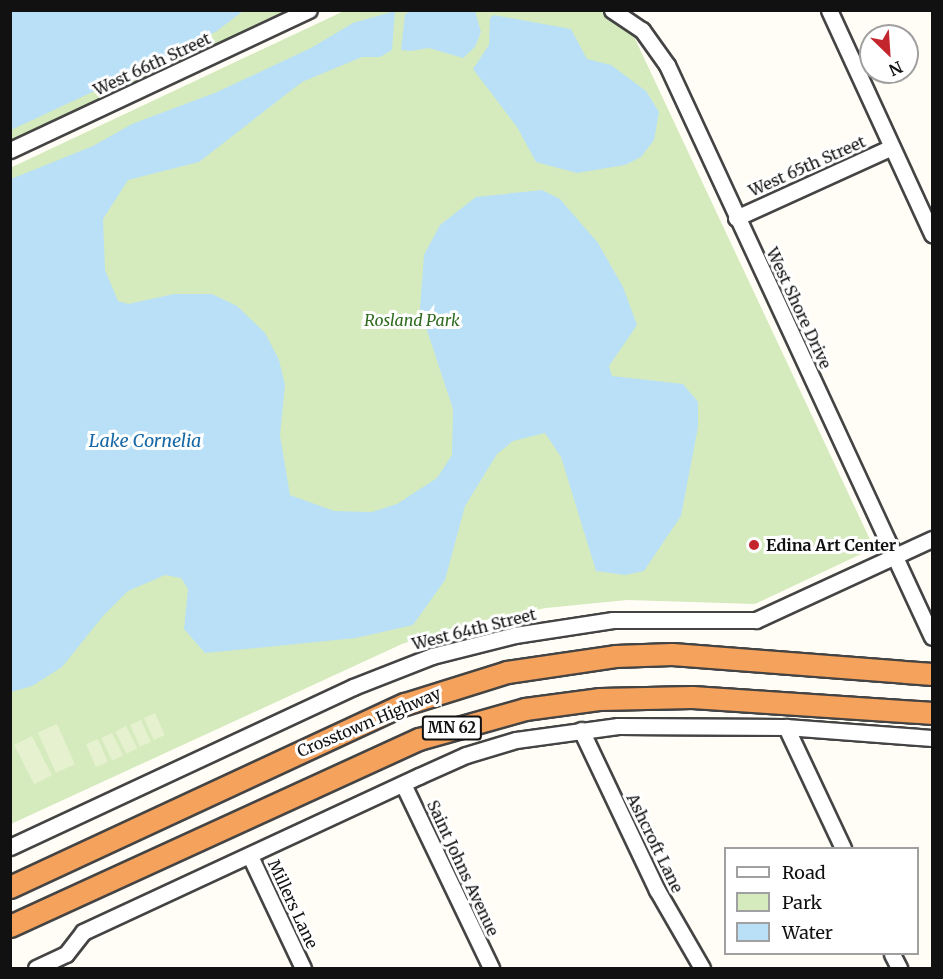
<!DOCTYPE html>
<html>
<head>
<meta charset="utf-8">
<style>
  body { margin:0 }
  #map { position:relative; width:943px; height:979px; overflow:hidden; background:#fffdf5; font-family:Merriweather,serif }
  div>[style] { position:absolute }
  .green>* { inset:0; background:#d5ebbd }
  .pitch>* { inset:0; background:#e6f2cf; transform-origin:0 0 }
  .water>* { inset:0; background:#b9e0f7 }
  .roads { filter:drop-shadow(2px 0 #444) drop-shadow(-2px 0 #444) drop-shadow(0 2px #444) drop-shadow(0 -2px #444) }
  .minor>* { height:15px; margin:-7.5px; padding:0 7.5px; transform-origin:7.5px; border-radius:7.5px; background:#fff }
  .highway>* { height:21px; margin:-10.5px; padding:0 10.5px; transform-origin:10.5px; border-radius:10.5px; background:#f5a25d }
  .dots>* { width:16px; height:16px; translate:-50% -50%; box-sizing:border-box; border:3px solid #fff; border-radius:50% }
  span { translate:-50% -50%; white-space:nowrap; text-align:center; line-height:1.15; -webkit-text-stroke:6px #fff; paint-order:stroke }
  .shield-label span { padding:2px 4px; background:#fff; border:2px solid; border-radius:4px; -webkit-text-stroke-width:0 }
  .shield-label { font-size:15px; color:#111; font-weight:700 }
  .street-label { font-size:16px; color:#111 }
  .park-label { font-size:16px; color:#2f6b1f; font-style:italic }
  .poi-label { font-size:16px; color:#111; font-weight:700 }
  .left { translate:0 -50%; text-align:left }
  .water-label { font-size:18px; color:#1768a6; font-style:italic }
  .frame { position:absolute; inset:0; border:12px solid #111; pointer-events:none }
  .legend { position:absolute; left:724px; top:847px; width:195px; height:108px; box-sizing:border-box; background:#fff; border:2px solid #a0a0a0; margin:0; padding:8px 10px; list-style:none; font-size:18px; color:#111 }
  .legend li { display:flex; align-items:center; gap:12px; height:30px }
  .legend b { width:30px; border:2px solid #a0a0a0 }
  .north { position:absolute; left:859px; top:24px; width:60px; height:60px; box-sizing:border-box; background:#fff; border:2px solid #a0a0a0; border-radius:50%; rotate:155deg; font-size:16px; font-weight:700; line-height:24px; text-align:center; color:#111 }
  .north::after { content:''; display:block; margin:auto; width:21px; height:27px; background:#c4262e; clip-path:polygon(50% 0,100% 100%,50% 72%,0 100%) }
</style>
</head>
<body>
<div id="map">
  <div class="green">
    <div style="clip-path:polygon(11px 10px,289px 11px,11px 141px)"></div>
    <div style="clip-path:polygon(344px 11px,622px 11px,874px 548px,755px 604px,627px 600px,546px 608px,470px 623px,402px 644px,11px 824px,10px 168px)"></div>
  </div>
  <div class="pitch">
    <div style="left:155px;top:713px;width:24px;height:12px;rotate:66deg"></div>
    <div style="left:141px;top:720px;width:24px;height:12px;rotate:66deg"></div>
    <div style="left:57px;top:724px;width:44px;height:21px;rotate:66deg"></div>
    <div style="left:126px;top:726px;width:25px;height:12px;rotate:63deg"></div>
    <div style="left:112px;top:733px;width:25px;height:12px;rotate:64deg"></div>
    <div style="left:32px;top:736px;width:44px;height:20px;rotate:63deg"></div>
    <div style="left:98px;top:739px;width:25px;height:13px;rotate:67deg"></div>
  </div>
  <div class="water">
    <div style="clip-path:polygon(11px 10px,243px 10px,243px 11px,217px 31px,161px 60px,11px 130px)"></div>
    <div style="clip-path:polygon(395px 11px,392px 50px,380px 57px,362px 57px,302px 82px,199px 162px,128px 180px,103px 219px,105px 270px,118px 301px,128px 304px,174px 294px,212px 294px,237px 306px,265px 333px,279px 360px,285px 385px,280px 435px,290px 495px,334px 511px,372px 512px,397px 504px,437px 478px,452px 455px,453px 409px,420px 309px,424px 255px,440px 225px,476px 197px,542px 190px,560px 199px,598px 243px,623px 287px,637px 325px,609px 366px,612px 376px,683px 384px,698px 402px,698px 427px,681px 516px,644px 571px,625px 575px,596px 571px,561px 457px,545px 433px,513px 441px,497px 454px,465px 506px,445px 580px,413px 625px,356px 638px,205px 653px,184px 629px,188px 589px,181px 578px,165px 575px,128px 591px,103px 616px,62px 667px,32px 686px,11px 692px,11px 179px,93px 146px,132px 124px,217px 92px,311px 48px,353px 23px)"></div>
    <div style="clip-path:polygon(411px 11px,475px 11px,481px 32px,475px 47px,463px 58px,429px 48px,410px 51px,401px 50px,405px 14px)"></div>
    <div style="clip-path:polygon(494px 15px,571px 29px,587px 59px,611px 65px,646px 91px,659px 112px,654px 140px,641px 157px,625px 165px,577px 173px,536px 162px,517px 127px,473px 69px,489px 45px,490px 18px)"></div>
  </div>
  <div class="roads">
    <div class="minor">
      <div style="left:612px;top:10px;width:36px;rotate:34deg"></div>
      <div style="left:642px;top:30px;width:43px;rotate:54.5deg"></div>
      <div style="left:667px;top:65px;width:630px;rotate:65.14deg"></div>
      <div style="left:829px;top:10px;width:247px;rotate:65.3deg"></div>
      <div style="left:10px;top:150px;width:330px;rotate:-25.1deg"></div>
      <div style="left:736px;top:218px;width:171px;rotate:-24.5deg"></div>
      <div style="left:786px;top:727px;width:134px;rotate:64.8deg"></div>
      <div style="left:581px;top:730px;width:177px;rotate:64.6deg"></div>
      <div style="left:657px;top:890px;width:90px;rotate:60deg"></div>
      <div style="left:403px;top:784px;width:204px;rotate:64.4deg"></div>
      <div style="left:10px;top:847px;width:378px;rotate:-25deg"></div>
      <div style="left:353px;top:687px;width:85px;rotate:-21.4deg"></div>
      <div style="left:432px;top:656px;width:86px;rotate:-14.2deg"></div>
      <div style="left:515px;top:635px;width:99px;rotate:-8.7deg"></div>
      <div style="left:613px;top:620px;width:143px"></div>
      <div style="left:756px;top:620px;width:194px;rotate:-24.7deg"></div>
      <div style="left:250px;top:856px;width:124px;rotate:64.7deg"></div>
      <div style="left:892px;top:954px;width:16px;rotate:63deg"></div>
      <div style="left:36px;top:968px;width:33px;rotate:-25deg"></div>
      <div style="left:66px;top:954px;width:28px;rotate:-52deg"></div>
      <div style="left:83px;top:932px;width:370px;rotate:-24.9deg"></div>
      <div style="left:419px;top:776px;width:51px;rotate:-24.1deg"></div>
      <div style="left:466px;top:755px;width:52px;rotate:-16.7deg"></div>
      <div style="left:516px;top:740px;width:103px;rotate:-7.8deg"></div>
      <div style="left:618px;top:726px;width:168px;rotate:0.3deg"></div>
      <div style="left:786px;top:727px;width:146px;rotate:4.3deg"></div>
    </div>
    <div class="highway">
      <div style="left:10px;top:887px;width:435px;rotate:-24.9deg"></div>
      <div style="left:405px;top:704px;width:107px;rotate:-17.4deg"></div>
      <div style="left:507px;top:672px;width:109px;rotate:-8.4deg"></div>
      <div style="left:615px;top:656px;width:57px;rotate:-2deg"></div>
      <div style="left:672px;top:654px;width:261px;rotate:4.4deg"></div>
      <div style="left:10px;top:926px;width:450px;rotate:-24.6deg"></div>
      <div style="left:419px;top:739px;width:110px;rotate:-15.8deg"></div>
      <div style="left:525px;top:709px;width:76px;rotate:-7.6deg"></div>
      <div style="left:600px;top:699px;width:92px;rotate:-1.2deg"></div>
      <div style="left:692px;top:697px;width:241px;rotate:3.8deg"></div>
    </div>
  </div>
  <div class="dots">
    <div style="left:754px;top:545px;background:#c4262e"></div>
  </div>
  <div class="shield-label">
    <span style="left:452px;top:728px">MN 62</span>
  </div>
  <div class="street-label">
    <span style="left:152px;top:64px;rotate:-25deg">West 66th Street</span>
    <span style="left:807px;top:166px;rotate:-24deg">West 65th Street</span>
    <span style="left:799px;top:308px;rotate:65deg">West Shore Drive</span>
    <span style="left:474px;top:629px;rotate:-14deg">West 64th Street</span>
    <span style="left:369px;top:722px;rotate:-23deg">Crosstown Highway</span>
    <span style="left:655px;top:843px;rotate:64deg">Ashcroft Lane</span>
    <span style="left:463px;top:868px;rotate:65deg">Saint Johns Avenue</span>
    <span style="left:293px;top:904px;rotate:65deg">Millers Lane</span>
  </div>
  <div class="park-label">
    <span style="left:412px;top:320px">Rosland Park</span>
  </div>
  <div class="poi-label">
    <span class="left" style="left:766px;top:545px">Edina Art Center</span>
  </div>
  <div class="water-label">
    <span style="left:145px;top:441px">Lake Cornelia</span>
  </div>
  <div class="frame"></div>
  <ul class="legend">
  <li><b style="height:8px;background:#fff"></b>Road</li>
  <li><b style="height:16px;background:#d5ebbd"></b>Park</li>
  <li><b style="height:16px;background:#b9e0f7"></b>Water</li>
  </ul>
  <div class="north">N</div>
</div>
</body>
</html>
